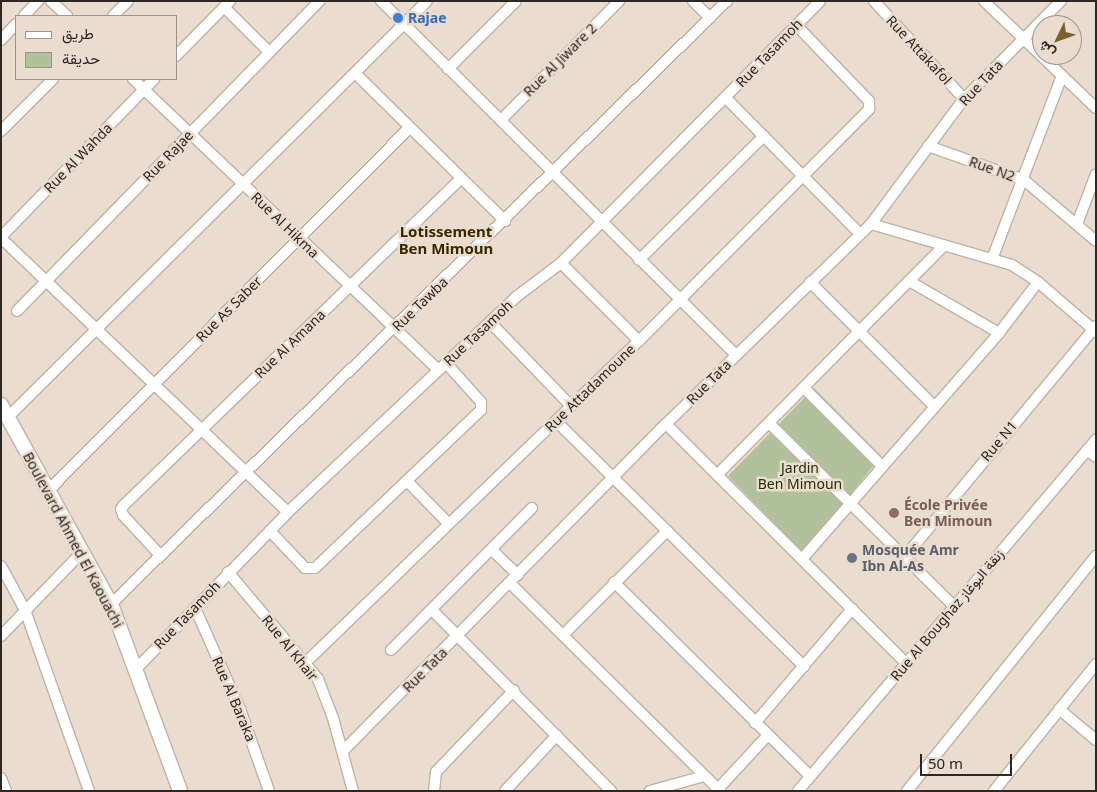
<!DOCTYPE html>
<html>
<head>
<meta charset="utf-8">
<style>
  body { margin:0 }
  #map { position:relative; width:1097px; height:792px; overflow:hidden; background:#eadccf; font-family:"Noto Sans",Vazirmatn,sans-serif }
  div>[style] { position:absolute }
  .green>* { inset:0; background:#b1c19b }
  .roads { filter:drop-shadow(1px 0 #bfb2a5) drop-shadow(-1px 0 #bfb2a5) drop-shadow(0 1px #bfb2a5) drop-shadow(0 -1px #bfb2a5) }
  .street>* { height:10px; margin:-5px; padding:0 5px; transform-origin:5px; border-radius:5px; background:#fff }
  .secondary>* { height:14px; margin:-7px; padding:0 7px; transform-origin:7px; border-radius:7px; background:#fff }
  .dots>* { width:14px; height:14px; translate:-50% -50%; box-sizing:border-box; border:2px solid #eadccf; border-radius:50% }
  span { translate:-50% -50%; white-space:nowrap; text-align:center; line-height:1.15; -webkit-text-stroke:5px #eadccf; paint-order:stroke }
  .shop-label { font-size:14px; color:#366cbe; font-weight:700 }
  .left { translate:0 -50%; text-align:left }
  .street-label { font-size:14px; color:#2d2823 }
  .park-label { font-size:14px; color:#223107 }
  .education-label { font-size:14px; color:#785e54; font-weight:700 }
  .worship-label { font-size:14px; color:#5b616d; font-weight:700 }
  .neighbourhood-label { font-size:15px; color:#3a2800; font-weight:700 }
  .frame { position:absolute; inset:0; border:2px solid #2d2823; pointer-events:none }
  .legend { position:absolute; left:15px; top:15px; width:162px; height:65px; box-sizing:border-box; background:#eadccf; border:1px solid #9e948a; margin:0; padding:6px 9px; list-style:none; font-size:15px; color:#2d2823 }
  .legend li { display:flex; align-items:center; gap:10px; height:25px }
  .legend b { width:25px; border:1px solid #9e948a }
  .north { position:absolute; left:1032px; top:15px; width:50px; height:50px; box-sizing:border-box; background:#eadccf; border:1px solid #9e948a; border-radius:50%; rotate:228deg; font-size:14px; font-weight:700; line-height:20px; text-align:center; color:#2d2823 }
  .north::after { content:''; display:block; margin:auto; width:18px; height:22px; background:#7a6132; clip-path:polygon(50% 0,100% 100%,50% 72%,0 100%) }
  .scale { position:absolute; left:920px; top:754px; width:92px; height:22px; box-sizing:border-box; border:2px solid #2d2823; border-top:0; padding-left:6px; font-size:15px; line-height:18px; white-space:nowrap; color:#2d2823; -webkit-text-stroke:4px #eadccf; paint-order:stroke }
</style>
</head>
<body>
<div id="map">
  <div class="green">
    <div style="clip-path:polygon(814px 388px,881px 456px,804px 553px,728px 476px)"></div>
  </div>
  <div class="roads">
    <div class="street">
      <div style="left:51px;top:1px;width:22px;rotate:43deg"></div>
      <div style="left:381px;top:1px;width:501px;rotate:44.92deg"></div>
      <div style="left:693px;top:1px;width:24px;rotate:45deg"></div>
      <div style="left:874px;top:1px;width:133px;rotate:47.4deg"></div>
      <div style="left:984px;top:1px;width:155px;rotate:43.7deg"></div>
      <div style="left:224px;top:7px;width:64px;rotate:45deg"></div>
      <div style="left:24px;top:16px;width:21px;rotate:-47deg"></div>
      <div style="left:113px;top:16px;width:21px;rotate:-45deg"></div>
      <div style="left:1px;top:40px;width:22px;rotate:-47deg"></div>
      <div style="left:176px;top:56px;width:77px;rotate:-45.5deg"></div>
      <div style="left:448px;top:69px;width:96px;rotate:-45deg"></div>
      <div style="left:355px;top:73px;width:211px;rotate:44.6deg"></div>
      <div style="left:133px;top:79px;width:422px;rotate:43.6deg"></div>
      <div style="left:726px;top:98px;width:191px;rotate:45.4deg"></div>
      <div style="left:501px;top:120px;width:168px;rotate:-45.2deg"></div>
      <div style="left:1px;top:131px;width:74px;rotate:-45deg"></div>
      <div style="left:928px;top:146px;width:102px;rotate:19.5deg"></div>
      <div style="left:1024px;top:180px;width:94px;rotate:40.3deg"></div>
      <div style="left:871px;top:224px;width:147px;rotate:16.2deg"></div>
      <div style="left:1012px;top:265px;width:31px;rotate:33deg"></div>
      <div style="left:1038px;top:282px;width:77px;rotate:40.8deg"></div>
      <div style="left:1077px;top:224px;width:53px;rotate:-69.2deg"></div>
      <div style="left:1px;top:237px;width:220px;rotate:-45.9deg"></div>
      <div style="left:1px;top:238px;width:397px;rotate:43.7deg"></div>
      <div style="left:992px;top:259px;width:196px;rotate:-69.1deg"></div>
      <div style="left:639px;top:260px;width:176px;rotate:-44.8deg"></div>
      <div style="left:561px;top:263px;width:110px;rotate:45deg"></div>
      <div style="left:909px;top:281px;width:104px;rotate:30deg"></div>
      <div style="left:810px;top:282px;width:175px;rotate:45deg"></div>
      <div style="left:17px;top:311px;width:433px;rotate:-45.7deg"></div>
      <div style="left:490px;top:322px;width:117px;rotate:46deg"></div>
      <div style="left:804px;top:388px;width:110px;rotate:45deg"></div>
      <div style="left:8px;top:417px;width:590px;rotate:-44.79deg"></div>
      <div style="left:556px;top:421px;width:349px;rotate:44.7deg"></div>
      <div style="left:666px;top:424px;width:339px;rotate:44.9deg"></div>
      <div style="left:770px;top:424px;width:259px;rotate:44.7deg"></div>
      <div style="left:1087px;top:450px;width:11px;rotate:38deg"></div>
      <div style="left:717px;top:475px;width:321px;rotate:-45.3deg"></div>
      <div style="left:407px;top:481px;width:59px;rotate:45.7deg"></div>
      <div style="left:49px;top:490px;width:511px;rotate:-45.16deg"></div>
      <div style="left:270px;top:531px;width:51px;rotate:46.6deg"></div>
      <div style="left:305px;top:568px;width:10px"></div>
      <div style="left:315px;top:568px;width:229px;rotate:-43.6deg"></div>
      <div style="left:481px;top:410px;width:8px;rotate:-90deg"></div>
      <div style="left:481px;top:402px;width:52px;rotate:-131.9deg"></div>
      <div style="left:492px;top:550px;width:36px;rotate:44deg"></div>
      <div style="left:160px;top:555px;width:54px;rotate:-132.8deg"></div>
      <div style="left:123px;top:515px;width:6px;rotate:-108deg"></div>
      <div style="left:121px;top:509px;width:5px;rotate:-53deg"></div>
      <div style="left:124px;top:505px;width:468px;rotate:-44.1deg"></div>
      <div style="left:904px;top:558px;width:301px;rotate:-50.4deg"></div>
      <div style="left:802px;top:559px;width:300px;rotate:-48.9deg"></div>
      <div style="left:999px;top:333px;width:64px;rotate:-52.6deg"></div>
      <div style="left:1px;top:566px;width:50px;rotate:61.4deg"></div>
      <div style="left:25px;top:610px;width:192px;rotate:70.5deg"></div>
      <div style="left:228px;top:572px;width:140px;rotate:49.9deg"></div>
      <div style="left:318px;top:679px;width:42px;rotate:69deg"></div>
      <div style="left:333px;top:718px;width:76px;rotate:74.7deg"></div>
      <div style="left:614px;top:582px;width:276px;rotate:44.7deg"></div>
      <div style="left:510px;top:583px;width:296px;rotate:44.7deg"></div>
      <div style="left:111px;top:604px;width:862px;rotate:-44.39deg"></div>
      <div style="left:195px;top:608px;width:111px;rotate:66deg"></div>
      <div style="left:240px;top:709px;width:87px;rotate:70.5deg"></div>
      <div style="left:432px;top:610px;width:255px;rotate:45.3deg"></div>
      <div style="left:564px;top:634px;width:146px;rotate:-45deg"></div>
      <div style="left:1px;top:636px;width:117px;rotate:-46deg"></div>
      <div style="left:391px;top:650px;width:200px;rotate:-45.2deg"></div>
      <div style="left:304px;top:664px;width:465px;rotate:-44deg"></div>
      <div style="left:639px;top:341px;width:327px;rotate:-45.2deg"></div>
      <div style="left:869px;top:109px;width:8px;rotate:-90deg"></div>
      <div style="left:869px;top:101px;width:105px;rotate:-133.8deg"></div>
      <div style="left:137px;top:668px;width:217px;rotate:-45.9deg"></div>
      <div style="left:288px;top:512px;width:313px;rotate:-43.3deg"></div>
      <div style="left:516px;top:297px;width:56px;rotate:-37.1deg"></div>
      <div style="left:561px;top:263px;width:368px;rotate:-45.3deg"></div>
      <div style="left:1059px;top:709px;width:48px;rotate:40deg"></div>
      <div style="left:755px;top:723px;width:150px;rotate:-49.6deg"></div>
      <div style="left:343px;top:751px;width:460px;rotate:-45.4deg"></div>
      <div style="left:666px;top:424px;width:286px;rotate:-44.3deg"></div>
      <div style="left:871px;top:224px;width:156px;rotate:-53.4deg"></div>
      <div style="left:964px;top:99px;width:138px;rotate:-45.3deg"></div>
      <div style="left:1px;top:778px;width:14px;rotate:69deg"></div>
      <div style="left:718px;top:789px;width:74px;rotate:-47.2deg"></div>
      <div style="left:434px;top:791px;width:19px;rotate:-84deg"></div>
      <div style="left:436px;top:772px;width:113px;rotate:-46.4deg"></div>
      <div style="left:505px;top:791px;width:76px;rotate:-47.1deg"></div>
      <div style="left:650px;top:791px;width:56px;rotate:-15.5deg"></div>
      <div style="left:798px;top:791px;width:461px;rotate:-49.7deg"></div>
      <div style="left:907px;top:791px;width:302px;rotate:-51.2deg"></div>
      <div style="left:994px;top:791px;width:163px;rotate:-51.2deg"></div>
    </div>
    <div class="secondary">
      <div style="left:1px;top:405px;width:227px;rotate:61.1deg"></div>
      <div style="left:111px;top:604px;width:199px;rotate:69.7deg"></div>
    </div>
  </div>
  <div class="dots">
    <div style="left:398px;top:18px;background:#3f7fe0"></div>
    <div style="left:894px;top:513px;background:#8d6e63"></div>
    <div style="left:852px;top:558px;background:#6b7280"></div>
  </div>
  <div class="shop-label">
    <span class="left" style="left:408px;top:18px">Rajae</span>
  </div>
  <div class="street-label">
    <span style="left:919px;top:50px;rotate:47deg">Rue Attakafol</span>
    <span style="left:769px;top:53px;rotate:-46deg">Rue Tasamoh</span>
    <span style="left:560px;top:60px;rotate:-45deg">Rue Al Jiware 2</span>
    <span style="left:981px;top:83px;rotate:-47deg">Rue Tata</span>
    <span style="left:168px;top:156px;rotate:-46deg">Rue Rajae</span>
    <span style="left:78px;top:158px;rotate:-46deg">Rue Al Wahda</span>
    <span style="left:992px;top:169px;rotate:20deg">Rue N2</span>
    <span style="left:285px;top:225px;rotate:44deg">Rue Al Hikma</span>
    <span style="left:420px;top:304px;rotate:-44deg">Rue Tawba</span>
    <span style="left:229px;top:309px;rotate:-45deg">Rue As Saber</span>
    <span style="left:478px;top:333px;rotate:-43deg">Rue Tasamoh</span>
    <span style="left:290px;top:344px;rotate:-44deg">Rue Al Amana</span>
    <span style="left:709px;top:382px;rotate:-45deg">Rue Tata</span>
    <span style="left:590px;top:388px;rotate:-44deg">Rue Attadamoune</span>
    <span style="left:999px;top:441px;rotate:-50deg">Rue N1</span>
    <span style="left:73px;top:540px;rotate:62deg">Boulevard Ahmed El Kaouachi</span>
    <span style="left:187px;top:615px;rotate:-46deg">Rue Tasamoh</span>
    <span style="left:947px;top:615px;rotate:-50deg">Rue Al Boughaz زنقة البوغاز</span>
    <span style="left:290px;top:648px;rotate:51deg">Rue Al Khair</span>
    <span style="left:425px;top:670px;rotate:-45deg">Rue Tata</span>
    <span style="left:234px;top:699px;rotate:67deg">Rue Al Baraka</span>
  </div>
  <div class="park-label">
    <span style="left:800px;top:476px">Jardin<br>Ben Mimoun</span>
  </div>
  <div class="education-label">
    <span class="left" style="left:904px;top:513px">École Privée<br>Ben Mimoun</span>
  </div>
  <div class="worship-label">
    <span class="left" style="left:862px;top:558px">Mosquée Amr<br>Ibn Al-As</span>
  </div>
  <div class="neighbourhood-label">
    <span style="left:446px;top:240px">Lotissement<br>Ben Mimoun</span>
  </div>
  <div class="frame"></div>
  <ul class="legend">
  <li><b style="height:6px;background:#fff"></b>طريق</li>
  <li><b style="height:14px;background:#b1c19b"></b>حديقة</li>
  </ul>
  <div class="north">ش</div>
  <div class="scale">50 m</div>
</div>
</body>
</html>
